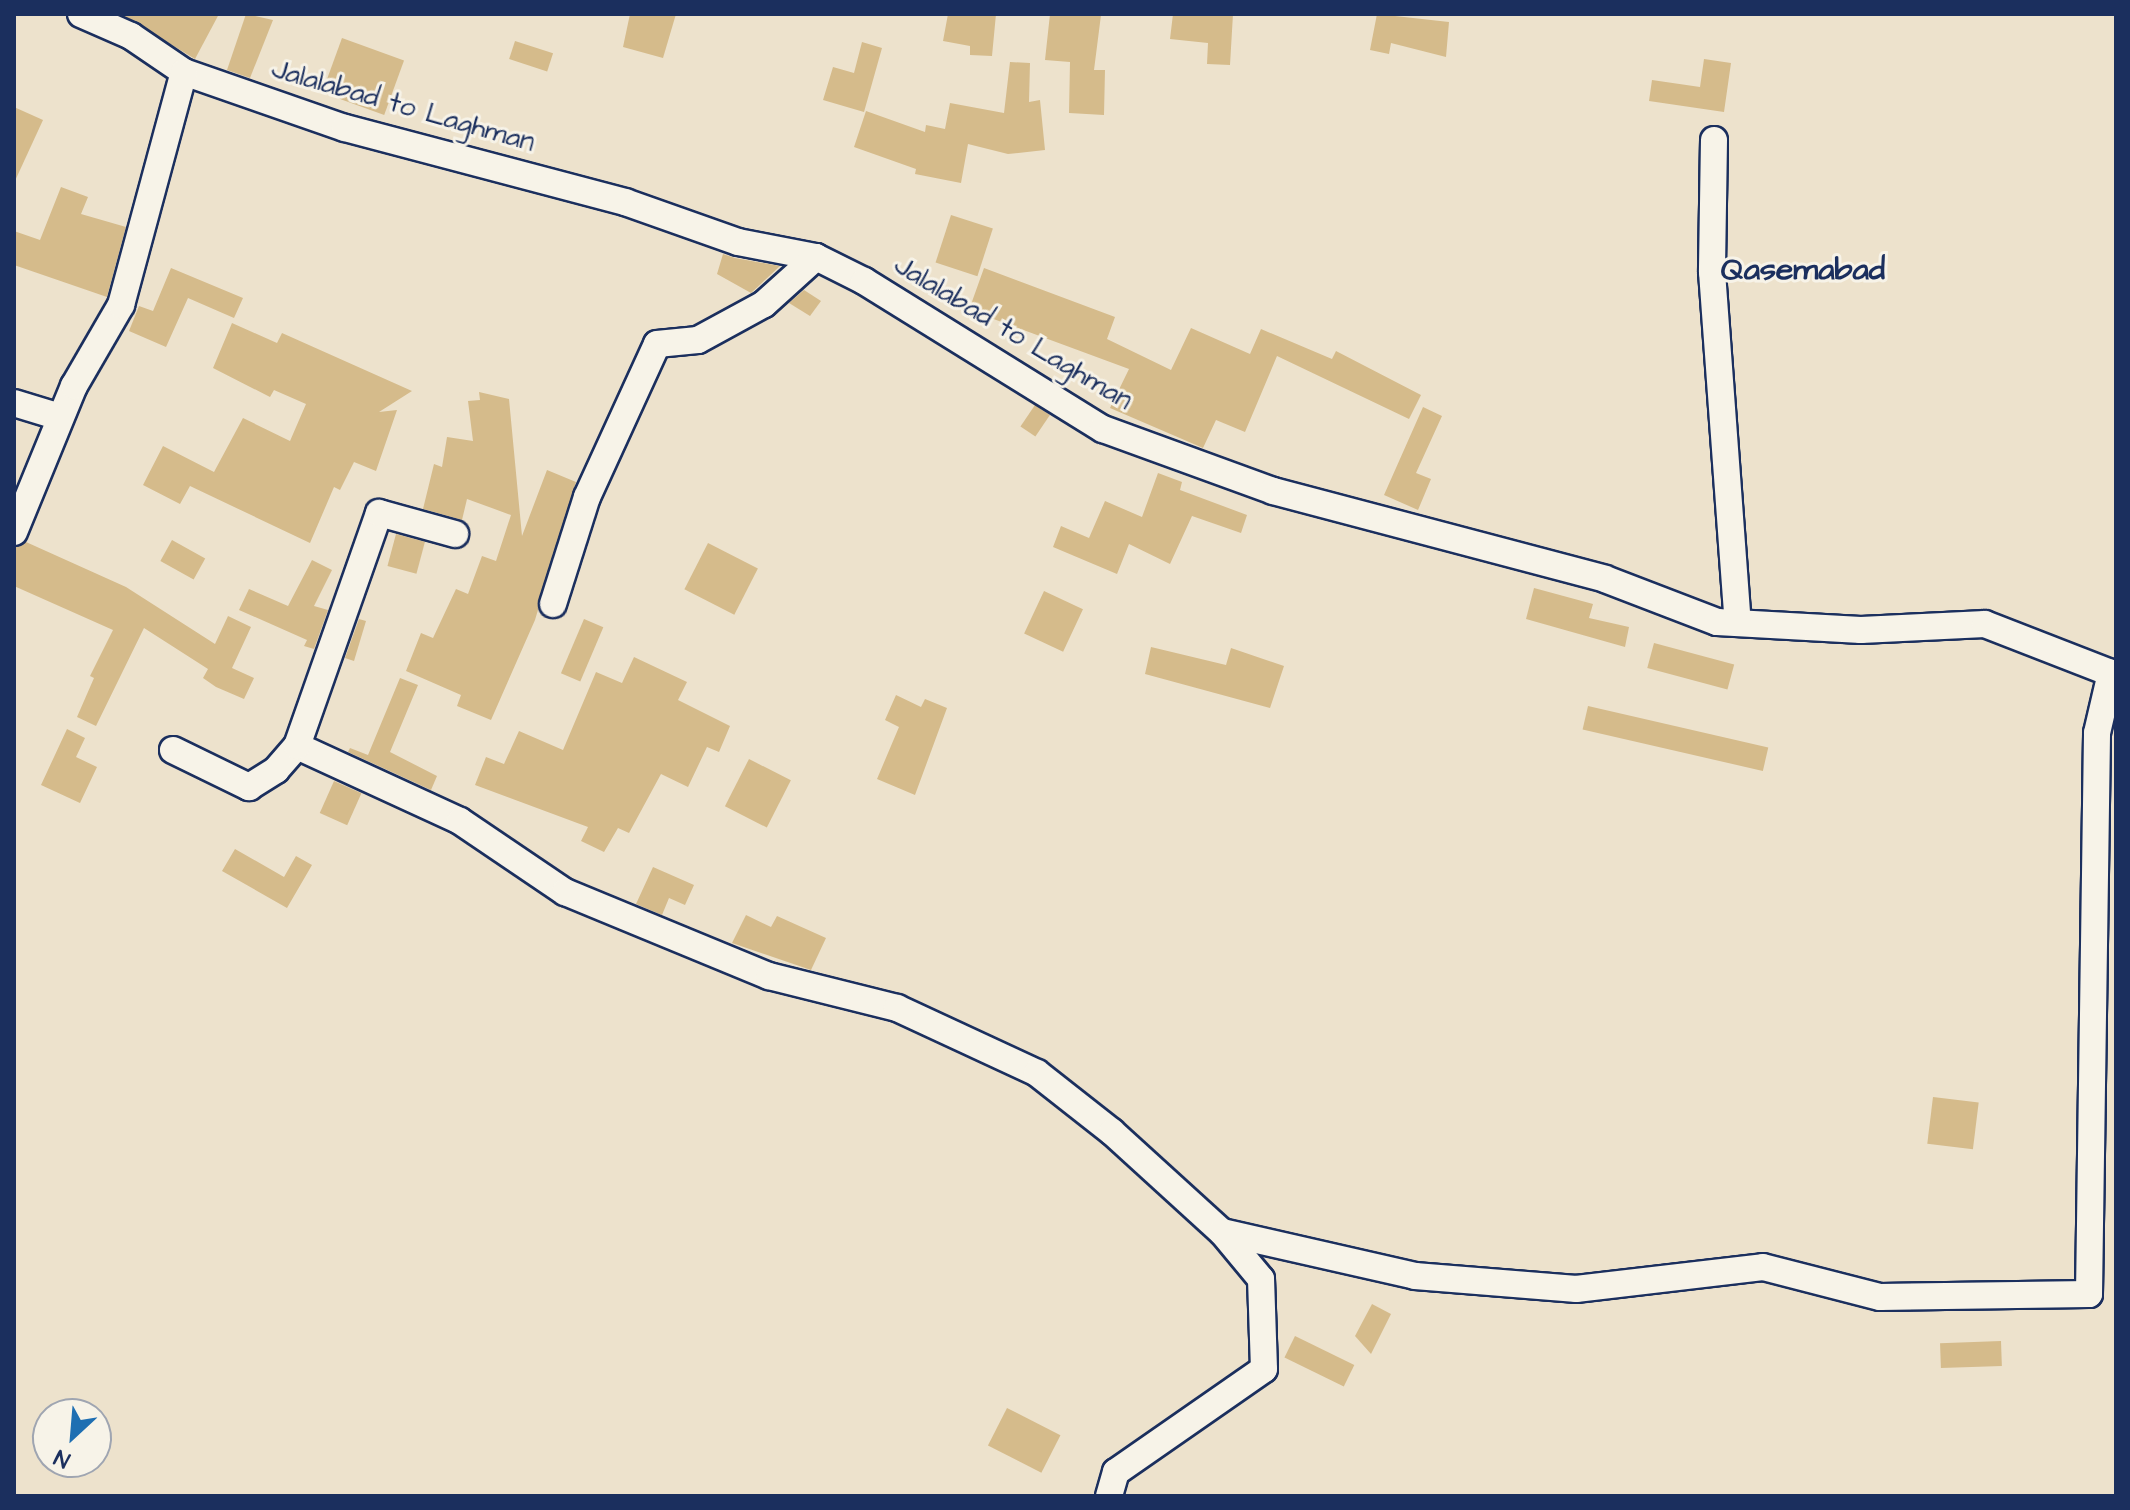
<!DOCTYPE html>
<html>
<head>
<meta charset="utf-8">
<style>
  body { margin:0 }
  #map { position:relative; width:2130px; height:1510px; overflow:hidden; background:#ede2cc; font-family:"Architects Daughter",sans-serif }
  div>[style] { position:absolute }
  .building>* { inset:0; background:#d5bb8b; transform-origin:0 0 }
  .roads { filter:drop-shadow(2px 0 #1b2f5e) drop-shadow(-2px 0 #1b2f5e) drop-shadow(0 2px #1b2f5e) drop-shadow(0 -2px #1b2f5e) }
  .minor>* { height:26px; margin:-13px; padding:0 13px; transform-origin:13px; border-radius:13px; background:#f7f3e8 }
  span { translate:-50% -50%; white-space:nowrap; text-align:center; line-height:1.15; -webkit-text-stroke:6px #f7f3e8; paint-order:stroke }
  .street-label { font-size:28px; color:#1b2f5e }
  .quarter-label { font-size:32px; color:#1b2f5e; font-weight:700 }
  .frame { position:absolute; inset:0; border:16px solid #1b2f5e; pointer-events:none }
  .north { position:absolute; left:32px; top:1398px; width:80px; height:80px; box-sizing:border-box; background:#f7f3e8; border:2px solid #9fa5b1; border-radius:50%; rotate:206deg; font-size:22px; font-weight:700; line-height:32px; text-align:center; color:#1b2f5e }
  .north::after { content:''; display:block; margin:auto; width:28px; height:36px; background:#1f6fb2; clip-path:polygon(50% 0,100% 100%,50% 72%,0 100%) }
</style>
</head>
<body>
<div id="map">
  <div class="building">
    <div style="clip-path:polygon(121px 14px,219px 14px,195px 59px)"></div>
    <div style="clip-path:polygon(246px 14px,273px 20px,250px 78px,227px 70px)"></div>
    <div style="clip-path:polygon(630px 14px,676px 14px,663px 58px,623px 47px)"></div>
    <div style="clip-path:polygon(948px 14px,996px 14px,992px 56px,970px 55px,970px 46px,943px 41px)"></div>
    <div style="clip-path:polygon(1050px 14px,1101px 15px,1094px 70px,1105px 70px,1104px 115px,1069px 113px,1070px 62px,1045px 60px)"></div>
    <div style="clip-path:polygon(1173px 14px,1233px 14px,1230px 65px,1207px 64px,1208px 43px,1170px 39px)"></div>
    <div style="clip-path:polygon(1377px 14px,1449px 22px,1446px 57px,1391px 43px,1389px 54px,1370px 50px)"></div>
    <div style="left:342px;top:38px;width:66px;height:58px;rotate:20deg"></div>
    <div style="left:515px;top:41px;width:40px;height:19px;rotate:18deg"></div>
    <div style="clip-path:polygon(862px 42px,882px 48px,864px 112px,823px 100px,833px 67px,854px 73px)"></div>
    <div style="clip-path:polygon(1704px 59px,1731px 63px,1724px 112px,1649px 101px,1652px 80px,1700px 87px)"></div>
    <div style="clip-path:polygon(1010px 62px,1030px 63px,1029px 102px,1040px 100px,1045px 150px,1008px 154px,968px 144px,961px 183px,915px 174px,916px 169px,854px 147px,866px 111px,925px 132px,926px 125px,945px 129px,950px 103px,1004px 113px)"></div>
    <div style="clip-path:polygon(14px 107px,43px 120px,14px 183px)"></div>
    <div style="clip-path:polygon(61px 187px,88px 197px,81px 214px,126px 227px,107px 297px,14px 265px,14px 231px,40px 240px)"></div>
    <div style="left:951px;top:215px;width:44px;height:50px;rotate:18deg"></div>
    <div style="clip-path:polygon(723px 254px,735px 258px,780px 266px,751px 293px,717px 274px)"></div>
    <div style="clip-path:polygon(171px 268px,243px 298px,234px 318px,188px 298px,166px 347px,129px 331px,139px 306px,153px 311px)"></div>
    <div style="clip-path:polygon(984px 268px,1115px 317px,1107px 339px,1171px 370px,1191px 328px,1250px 354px,1261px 329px,1332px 359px,1336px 351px,1421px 395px,1409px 419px,1277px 356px,1245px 432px,1216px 420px,1203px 448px,1110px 408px,1129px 369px,969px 310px)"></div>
    <div style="clip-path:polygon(804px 290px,821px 301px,810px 316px,789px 303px)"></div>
    <div style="clip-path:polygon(232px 323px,277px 343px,282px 333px,412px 391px,379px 412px,397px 410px,376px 471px,354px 462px,340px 490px,334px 487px,310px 543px,190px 486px,180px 504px,143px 485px,163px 446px,214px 472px,243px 418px,290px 441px,306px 404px,274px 390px,270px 397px,213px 368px)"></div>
    <div style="clip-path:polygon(479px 392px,509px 399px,522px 536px,547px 470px,576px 482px,535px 620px,491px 720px,457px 706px,461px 695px,406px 671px,421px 633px,433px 638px,456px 589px,468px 594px,482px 556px,496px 561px,511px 515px,467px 499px,462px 520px,423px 509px,434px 464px,442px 467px,447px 437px,473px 441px,468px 401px,480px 400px)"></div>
    <div style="left:1035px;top:405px;width:18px;height:26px;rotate:34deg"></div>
    <div style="clip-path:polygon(1423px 407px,1442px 416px,1416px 473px,1431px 479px,1418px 510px,1384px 495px)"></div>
    <div style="clip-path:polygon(1158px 473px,1182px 482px,1180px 490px,1247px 515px,1241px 533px,1192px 516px,1170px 564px,1129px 544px,1117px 574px,1053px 547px,1061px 526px,1089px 538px,1105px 501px,1142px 517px)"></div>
    <div style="left:396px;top:534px;width:30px;height:33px;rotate:15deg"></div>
    <div style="left:172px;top:540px;width:38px;height:24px;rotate:29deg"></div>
    <div style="clip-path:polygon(26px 542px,126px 587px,215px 644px,228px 616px,251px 627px,232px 668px,254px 678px,244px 699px,216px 687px,203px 678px,208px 669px,144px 628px,96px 726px,77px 717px,94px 678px,90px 676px,113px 630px,14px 586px,14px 548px)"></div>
    <div style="left:708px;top:543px;width:56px;height:52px;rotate:27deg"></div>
    <div style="clip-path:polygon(312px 560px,332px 570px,314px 606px,328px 610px,314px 649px,304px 646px,307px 640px,239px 610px,249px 589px,288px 606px)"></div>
    <div style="clip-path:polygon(1534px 588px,1593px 604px,1589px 618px,1629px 627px,1625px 647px,1526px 619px)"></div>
    <div style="left:1044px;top:591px;width:43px;height:47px;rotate:25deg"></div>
    <div style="clip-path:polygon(359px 619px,366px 621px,354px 661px,345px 658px)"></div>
    <div style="left:584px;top:619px;width:21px;height:59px;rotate:23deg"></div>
    <div style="left:1654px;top:643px;width:83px;height:26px;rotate:15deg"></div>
    <div style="clip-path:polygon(1151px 647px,1226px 665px,1231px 648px,1284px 666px,1270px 708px,1145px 674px)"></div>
    <div style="clip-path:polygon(634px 657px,687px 682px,678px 700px,730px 726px,719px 752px,707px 747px,688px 787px,661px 774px,629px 833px,618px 828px,604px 852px,581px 841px,588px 827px,475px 785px,486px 757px,504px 764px,519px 731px,563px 750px,596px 672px,622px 683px)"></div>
    <div style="clip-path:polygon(400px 678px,418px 685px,390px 752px,437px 776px,431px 790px,348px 752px,350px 748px,368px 755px)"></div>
    <div style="clip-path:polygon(896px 695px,921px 707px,925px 699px,947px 708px,915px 795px,877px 779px,899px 727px,885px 720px)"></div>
    <div style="left:1588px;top:706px;width:185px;height:24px;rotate:13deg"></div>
    <div style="clip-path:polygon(67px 729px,85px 738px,76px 757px,97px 767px,80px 803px,41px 785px)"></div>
    <div style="left:749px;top:759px;width:47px;height:53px;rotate:27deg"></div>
    <div style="left:334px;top:781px;width:30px;height:35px;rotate:24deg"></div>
    <div style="clip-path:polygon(235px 849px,284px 877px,296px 856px,312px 865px,287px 908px,222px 871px)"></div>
    <div style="clip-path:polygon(653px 867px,694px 885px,685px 905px,669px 898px,662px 915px,636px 904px)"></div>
    <div style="clip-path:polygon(746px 915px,771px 927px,777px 916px,826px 938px,811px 970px,732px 943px)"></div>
    <div style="left:1933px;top:1097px;width:46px;height:47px;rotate:7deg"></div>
    <div style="clip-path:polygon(1372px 1304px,1391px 1314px,1371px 1354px,1355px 1336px)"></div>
    <div style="left:1295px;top:1336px;width:66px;height:24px;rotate:26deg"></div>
    <div style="left:2001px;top:1341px;width:25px;height:61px;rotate:88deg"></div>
    <div style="left:1007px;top:1408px;width:60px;height:42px;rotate:27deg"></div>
  </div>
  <div class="roads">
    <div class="minor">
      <div style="left:81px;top:14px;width:55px;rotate:23.7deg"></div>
      <div style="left:131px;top:36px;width:64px;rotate:34.2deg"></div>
      <div style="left:184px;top:72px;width:170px;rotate:19.2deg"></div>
      <div style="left:345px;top:128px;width:290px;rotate:14.8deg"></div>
      <div style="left:625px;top:202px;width:120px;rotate:19.5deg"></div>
      <div style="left:738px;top:242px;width:79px;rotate:10.9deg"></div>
      <div style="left:816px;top:257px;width:54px;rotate:26.6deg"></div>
      <div style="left:864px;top:281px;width:281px;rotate:31.8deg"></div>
      <div style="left:1103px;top:429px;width:181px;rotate:20deg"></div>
      <div style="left:1273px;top:491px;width:343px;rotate:14.8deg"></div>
      <div style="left:1605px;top:579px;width:120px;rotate:21deg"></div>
      <div style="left:1717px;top:622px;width:144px;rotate:3.2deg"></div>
      <div style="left:1861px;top:630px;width:124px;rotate:-2.8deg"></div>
      <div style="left:1985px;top:624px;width:141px;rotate:21.3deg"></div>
      <div style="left:1714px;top:140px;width:132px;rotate:90.9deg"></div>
      <div style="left:1712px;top:272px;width:352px;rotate:85.8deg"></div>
      <div style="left:14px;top:403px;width:48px;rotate:16.9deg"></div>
      <div style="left:14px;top:532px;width:158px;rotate:-67.7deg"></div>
      <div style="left:74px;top:386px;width:94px;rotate:-59.9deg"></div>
      <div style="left:121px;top:305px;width:241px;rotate:-74.9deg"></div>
      <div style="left:553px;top:604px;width:112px;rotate:-72.4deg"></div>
      <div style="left:587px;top:497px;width:168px;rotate:-65.4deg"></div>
      <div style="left:657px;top:344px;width:41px;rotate:-5.6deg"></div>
      <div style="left:698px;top:340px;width:75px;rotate:-28.6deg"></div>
      <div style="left:764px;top:304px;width:70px;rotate:-42.1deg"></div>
      <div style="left:297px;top:746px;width:179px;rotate:24.7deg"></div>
      <div style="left:460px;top:821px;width:127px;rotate:34.1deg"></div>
      <div style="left:565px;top:892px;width:221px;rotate:22.4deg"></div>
      <div style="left:769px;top:976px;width:132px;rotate:14deg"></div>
      <div style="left:897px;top:1008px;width:154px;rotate:24.9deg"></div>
      <div style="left:1037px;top:1073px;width:95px;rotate:38.2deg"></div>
      <div style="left:1112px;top:1132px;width:149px;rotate:42.3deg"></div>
      <div style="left:173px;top:750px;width:85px;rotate:26deg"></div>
      <div style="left:249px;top:787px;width:32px;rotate:-32deg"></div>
      <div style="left:276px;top:770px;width:32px;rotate:-49deg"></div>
      <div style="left:297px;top:746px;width:247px;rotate:-70.6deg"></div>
      <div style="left:379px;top:513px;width:79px;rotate:15.4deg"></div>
      <div style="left:1109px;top:1496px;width:25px;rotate:-74deg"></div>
      <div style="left:1116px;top:1472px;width:180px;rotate:-34.8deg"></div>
      <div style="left:1264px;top:1369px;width:90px;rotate:-91.9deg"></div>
      <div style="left:1261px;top:1279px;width:61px;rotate:-129.7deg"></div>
      <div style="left:1222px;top:1232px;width:198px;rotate:12.8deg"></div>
      <div style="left:1415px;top:1276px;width:162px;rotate:4.6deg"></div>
      <div style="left:1576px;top:1289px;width:188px;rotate:-6.7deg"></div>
      <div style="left:1763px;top:1267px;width:121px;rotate:14.4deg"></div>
      <div style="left:1880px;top:1297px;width:209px;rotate:-0.8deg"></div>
      <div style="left:2089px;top:1294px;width:561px;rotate:-89.18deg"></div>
      <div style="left:2097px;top:733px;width:62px;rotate:-76.9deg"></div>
    </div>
  </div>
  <div class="street-label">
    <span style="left:403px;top:106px;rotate:16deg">Jalalabad to Laghman</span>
    <span style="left:1013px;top:333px;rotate:31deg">Jalalabad to Laghman</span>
  </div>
  <div class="quarter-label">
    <span style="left:1803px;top:270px">Qasemabad</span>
  </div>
  <div class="frame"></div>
  <div class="north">N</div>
</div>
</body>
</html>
